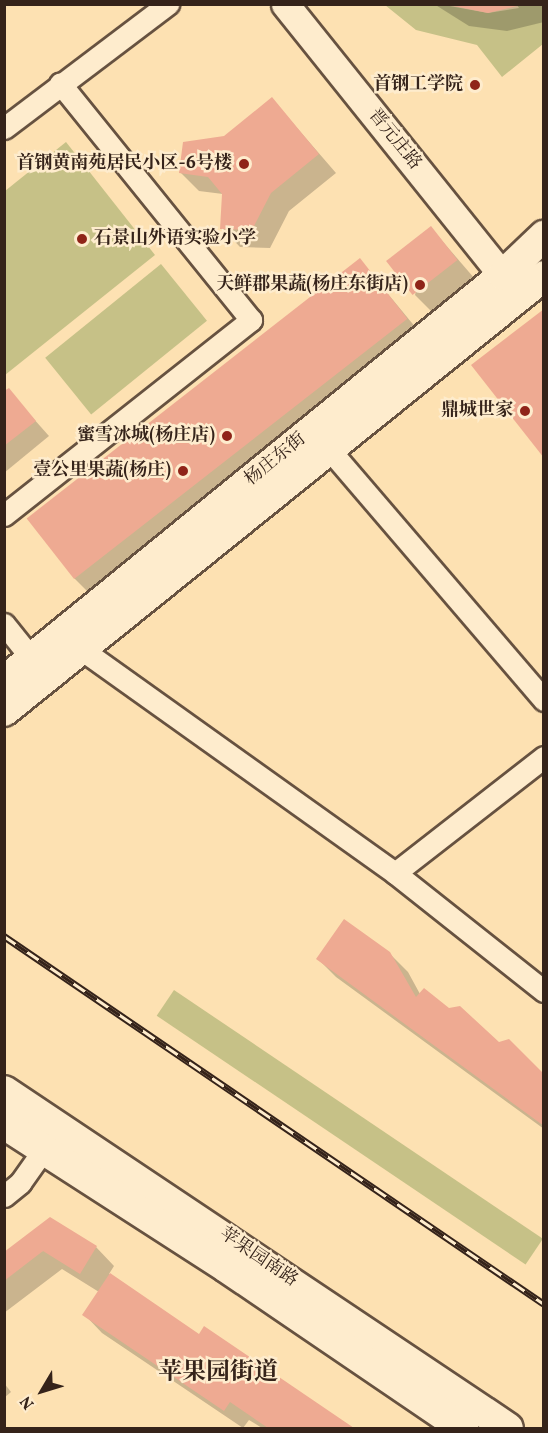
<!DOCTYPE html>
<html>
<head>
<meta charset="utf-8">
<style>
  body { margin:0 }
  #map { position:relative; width:548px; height:1433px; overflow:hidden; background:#fde1b2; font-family:Vollkorn,"Noto Serif SC",serif }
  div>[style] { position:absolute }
  .green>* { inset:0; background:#c6c187; transform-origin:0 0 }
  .shadow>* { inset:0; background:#0003 }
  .building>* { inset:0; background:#eeaa92; transform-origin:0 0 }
  .roads { filter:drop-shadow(2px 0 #675240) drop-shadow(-2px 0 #675240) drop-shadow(0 2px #675240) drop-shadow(0 -2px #675240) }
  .minor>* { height:21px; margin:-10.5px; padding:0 10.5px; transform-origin:10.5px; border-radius:10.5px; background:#feeccd }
  .tertiary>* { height:27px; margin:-13.5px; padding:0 13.5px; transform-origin:13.5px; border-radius:13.5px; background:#feeccd }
  .secondary>* { height:30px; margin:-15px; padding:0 15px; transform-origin:15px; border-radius:15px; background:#feeccd }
  .rail>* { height:7px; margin-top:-3.5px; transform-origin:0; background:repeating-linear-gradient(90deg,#feeccd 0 14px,#35231a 0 28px); box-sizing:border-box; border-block:2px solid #35231a }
  .dots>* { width:16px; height:16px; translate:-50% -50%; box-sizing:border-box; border:3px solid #feeccd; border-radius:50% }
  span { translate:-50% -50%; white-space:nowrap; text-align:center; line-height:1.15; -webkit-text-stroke:5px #feeccd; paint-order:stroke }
  .poi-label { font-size:18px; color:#35231a; font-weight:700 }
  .right { translate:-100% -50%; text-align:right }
  .left { translate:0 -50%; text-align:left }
  .street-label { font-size:18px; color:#35231a }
  .district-label { font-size:24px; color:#35231a; font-weight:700 }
  .frame { position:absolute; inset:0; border:6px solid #35231a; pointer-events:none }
  .north { position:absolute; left:12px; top:1361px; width:60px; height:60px; -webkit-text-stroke:4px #feeccd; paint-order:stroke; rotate:232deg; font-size:16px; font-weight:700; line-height:24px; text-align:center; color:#35231a }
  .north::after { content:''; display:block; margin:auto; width:21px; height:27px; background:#35231a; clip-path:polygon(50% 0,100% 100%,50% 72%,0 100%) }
</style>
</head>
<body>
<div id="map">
  <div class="green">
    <div style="clip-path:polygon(385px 5px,444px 5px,488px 13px,519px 8px,517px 5px,543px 5px,543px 44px,502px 77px,477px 45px,416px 30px)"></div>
    <div style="clip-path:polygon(66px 142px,155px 255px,5px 375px,5px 191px)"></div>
    <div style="left:161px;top:264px;width:73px;height:149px;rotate:51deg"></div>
    <div style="left:174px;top:990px;width:445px;height:31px;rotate:34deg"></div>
  </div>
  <div class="shadow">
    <div style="clip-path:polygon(434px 4px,544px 4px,544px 22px,507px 31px,469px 26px)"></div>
    <div style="clip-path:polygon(272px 99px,336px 173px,289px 211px,270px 248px,240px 247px,222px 228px,223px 194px,199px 191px,181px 173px)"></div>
    <div style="clip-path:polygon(431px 228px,475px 279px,433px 313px,415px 295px)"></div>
    <div style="clip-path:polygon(360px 260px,421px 334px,88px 592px,74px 578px)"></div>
    <div style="clip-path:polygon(8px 390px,49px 436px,4px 473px,4px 393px)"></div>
    <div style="clip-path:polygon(389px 953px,408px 972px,420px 994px,544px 1076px,544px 1129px,336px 977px,318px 959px)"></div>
    <div style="clip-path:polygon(96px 1247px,114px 1266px,109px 1274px,199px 1336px,204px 1328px,352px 1428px,262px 1428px,249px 1420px,243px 1428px,102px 1333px,84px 1314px,99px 1292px,62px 1269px,4px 1313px,4px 1254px)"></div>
    <div style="clip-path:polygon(4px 1383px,11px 1392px,4px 1398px)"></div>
  </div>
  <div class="building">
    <div style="clip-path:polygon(444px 4px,525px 4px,488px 13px)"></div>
    <div style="clip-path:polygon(272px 97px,319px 154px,271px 193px,252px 230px,220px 229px,222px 194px,208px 177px,179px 173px,183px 142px,224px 136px)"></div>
    <div style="left:431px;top:226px;width:43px;height:57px;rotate:52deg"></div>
    <div style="left:360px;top:258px;width:77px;height:423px;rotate:52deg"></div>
    <div style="clip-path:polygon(544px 309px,544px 458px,471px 365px)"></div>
    <div style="clip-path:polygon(9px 388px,36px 421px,4px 446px,4px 391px)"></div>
    <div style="clip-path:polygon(344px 919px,390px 952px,416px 997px,424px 988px,449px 1008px,460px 1006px,499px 1042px,509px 1039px,544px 1074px,544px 1126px,316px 959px)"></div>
    <div style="clip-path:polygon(50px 1217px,97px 1246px,80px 1274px,43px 1251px,4px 1281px,4px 1252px)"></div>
    <div style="clip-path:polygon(110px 1273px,199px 1334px,204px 1326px,354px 1428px,268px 1428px,230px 1402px,224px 1411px,82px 1315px)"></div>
  </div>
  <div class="roads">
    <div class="minor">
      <div style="left:4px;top:128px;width:206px;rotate:-37.1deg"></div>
      <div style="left:328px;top:448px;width:332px;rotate:49.4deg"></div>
      <div style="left:4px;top:515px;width:315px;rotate:-38.3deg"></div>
      <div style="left:251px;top:320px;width:304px;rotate:-128.9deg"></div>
      <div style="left:4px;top:624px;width:45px;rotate:51.3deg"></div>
      <div style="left:81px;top:649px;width:386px;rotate:35.5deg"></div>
      <div style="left:395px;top:873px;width:189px;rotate:-37.9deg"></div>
      <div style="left:395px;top:873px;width:190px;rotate:38.4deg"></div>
      <div style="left:4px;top:1196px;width:21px;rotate:-39deg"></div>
      <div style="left:20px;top:1183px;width:42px;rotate:-54.8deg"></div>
    </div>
    <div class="tertiary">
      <div style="left:285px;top:4px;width:369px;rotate:51.3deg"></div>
    </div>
    <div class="secondary">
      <div style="left:4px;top:681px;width:643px;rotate:-39.13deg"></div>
      <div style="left:503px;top:275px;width:57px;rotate:-43.6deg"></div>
      <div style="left:4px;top:711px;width:693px;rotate:-38.85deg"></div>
      <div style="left:4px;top:1091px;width:606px;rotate:33.77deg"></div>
      <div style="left:4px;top:1124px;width:264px;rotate:32.8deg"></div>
      <div style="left:226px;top:1267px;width:287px;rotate:34.2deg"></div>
    </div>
  </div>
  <div class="rail">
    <div style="left:4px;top:936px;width:653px;rotate:34.27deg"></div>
  </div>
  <div class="dots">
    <div style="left:475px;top:85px;background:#8f2418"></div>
    <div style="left:244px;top:164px;background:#8f2418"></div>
    <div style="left:82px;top:239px;background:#8f2418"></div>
    <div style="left:420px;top:285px;background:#8f2418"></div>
    <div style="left:525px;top:411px;background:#8f2418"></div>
    <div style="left:227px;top:436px;background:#8f2418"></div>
    <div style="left:183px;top:471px;background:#8f2418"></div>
  </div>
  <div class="poi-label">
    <span class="right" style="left:463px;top:85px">首钢工学院</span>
    <span class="right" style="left:232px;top:164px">首钢黄南苑居民小区-6号楼</span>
    <span class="left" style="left:94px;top:239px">石景山外语实验小学</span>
    <span class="right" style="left:408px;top:285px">天鲜郡果蔬(杨庄东街店)</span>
    <span class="right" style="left:513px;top:411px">鼎城世家</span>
    <span class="right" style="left:215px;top:436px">蜜雪冰城(杨庄店)</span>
    <span class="right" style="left:171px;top:471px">壹公里果蔬(杨庄)</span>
  </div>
  <div class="street-label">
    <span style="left:394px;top:140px;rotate:51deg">晋元庄路</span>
    <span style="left:276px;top:460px;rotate:-39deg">杨庄东街</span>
    <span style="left:258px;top:1258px;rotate:34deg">苹果园南路</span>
  </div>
  <div class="district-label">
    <span style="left:218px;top:1374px">苹果园街道</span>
  </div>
  <div class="frame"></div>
  <div class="north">N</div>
</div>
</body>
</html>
